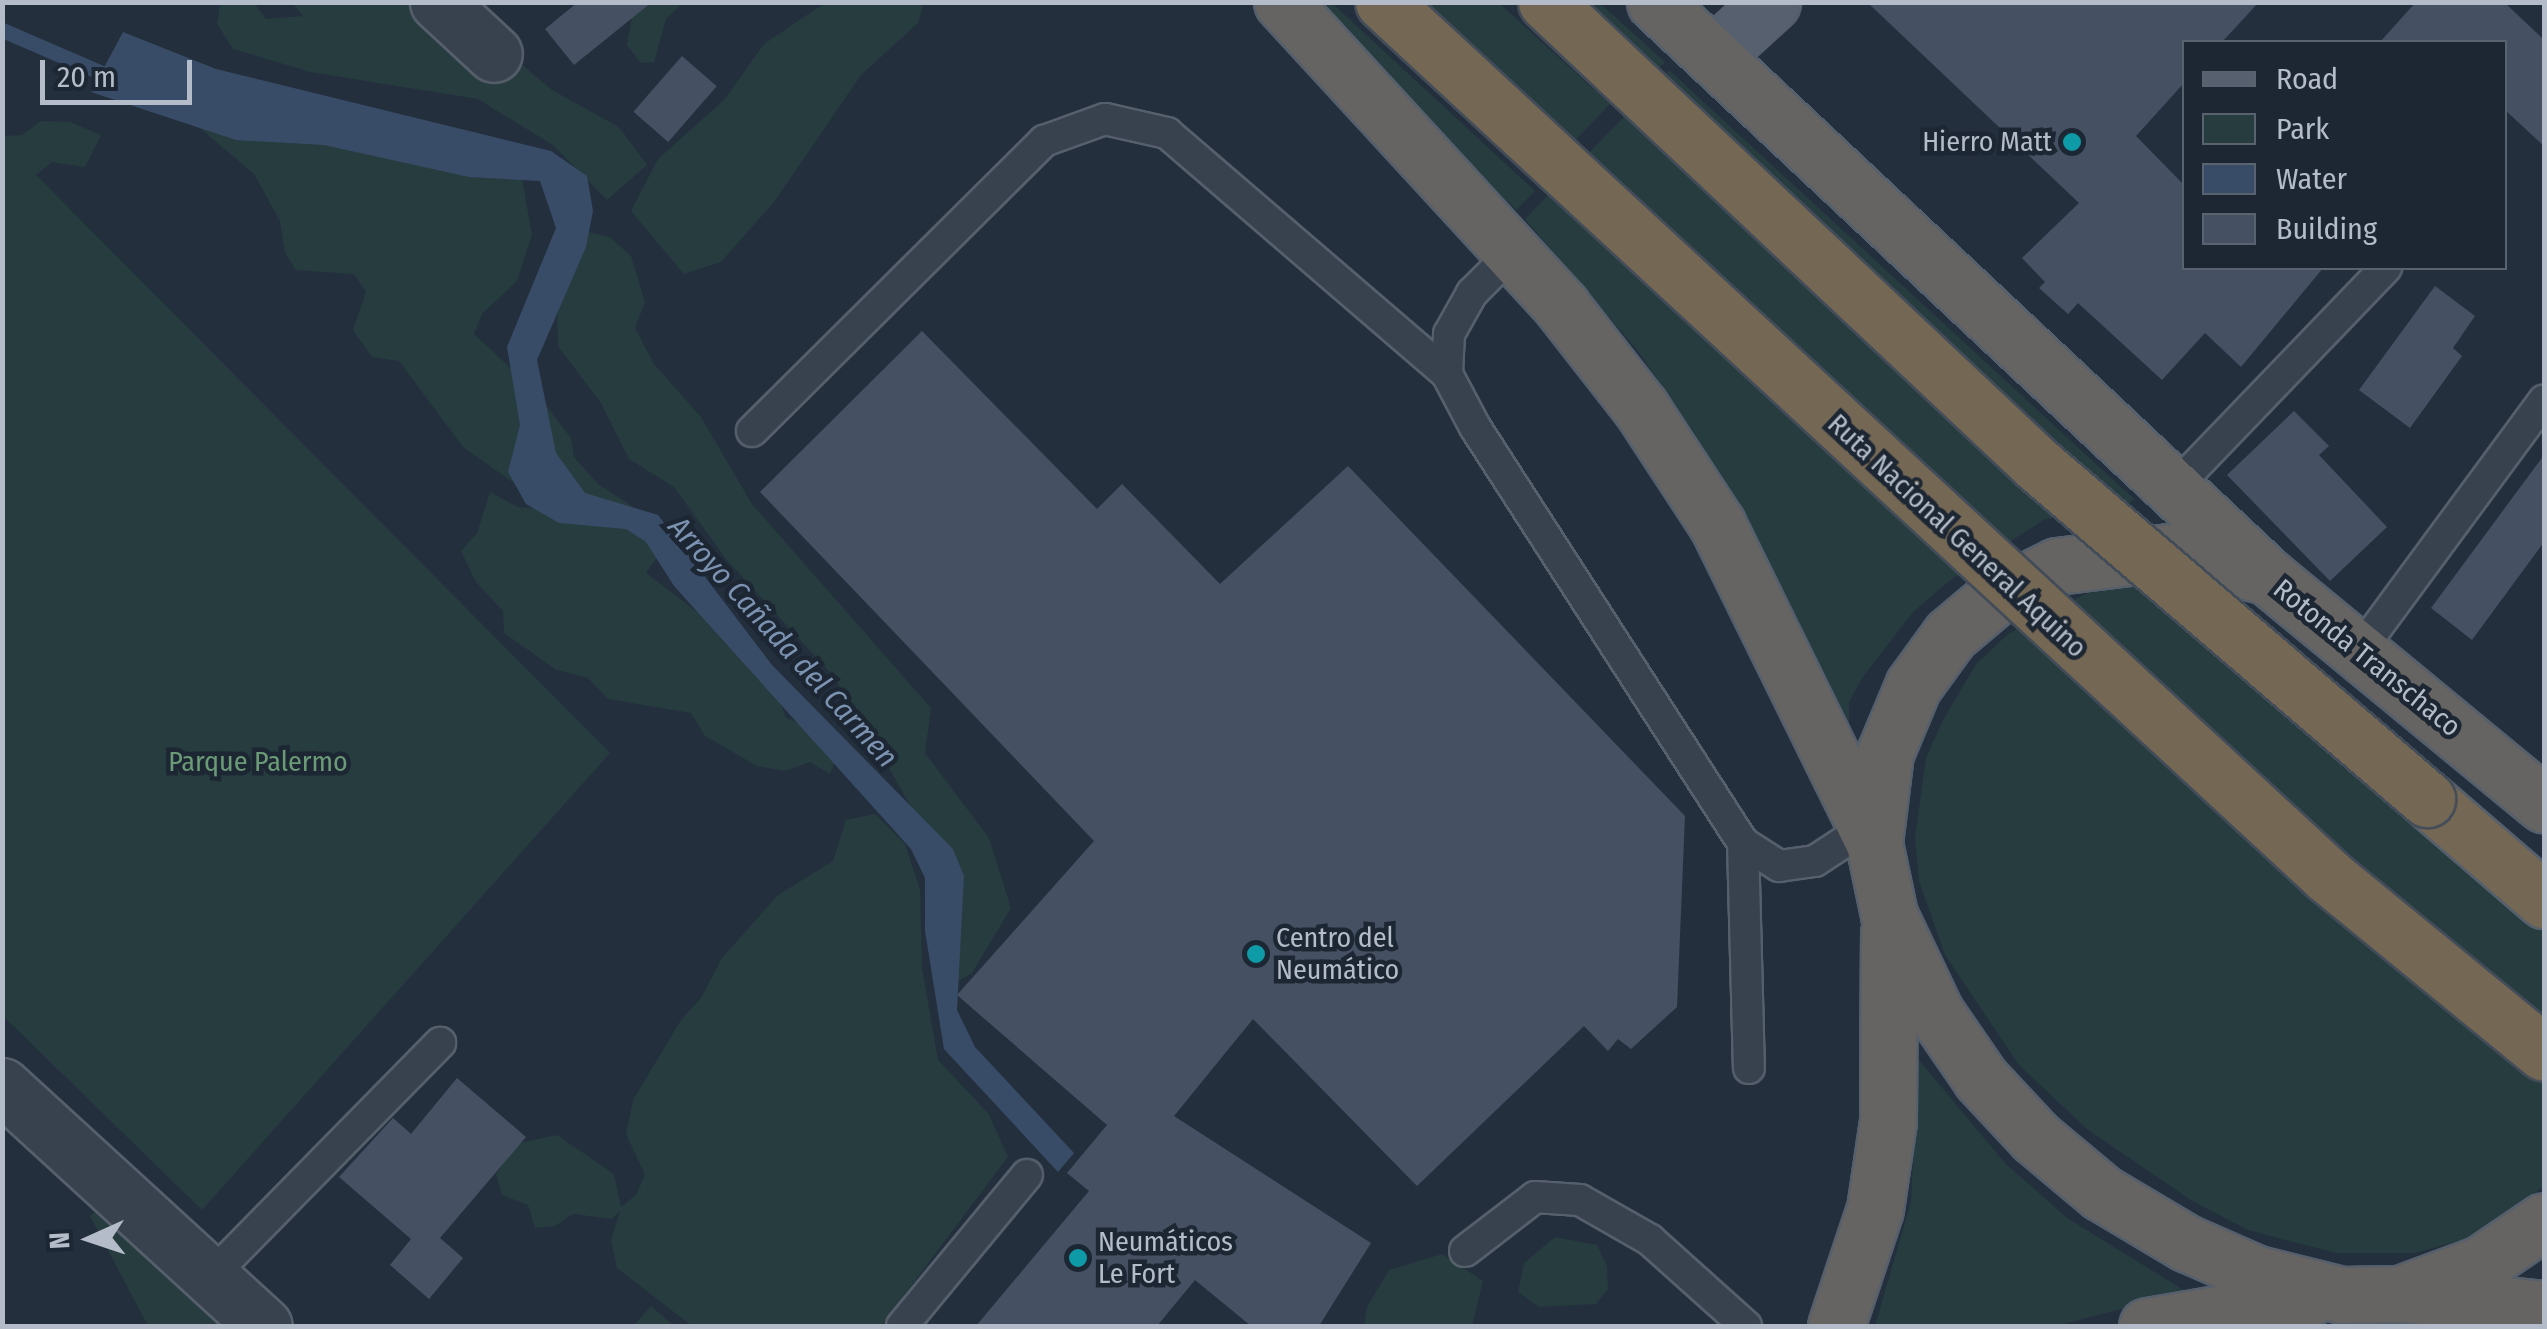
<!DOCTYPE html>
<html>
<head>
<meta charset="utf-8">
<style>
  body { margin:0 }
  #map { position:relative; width:2547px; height:1329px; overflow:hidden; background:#242f3e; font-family:"Fira Sans Condensed",sans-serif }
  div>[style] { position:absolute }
  .green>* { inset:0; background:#263c3f }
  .water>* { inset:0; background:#394c67 }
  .stream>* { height:15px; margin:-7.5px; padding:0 7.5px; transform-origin:7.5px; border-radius:7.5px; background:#394c67 }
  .building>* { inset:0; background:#455162; transform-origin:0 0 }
  .roads { filter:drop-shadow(2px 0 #565f6c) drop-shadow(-2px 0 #565f6c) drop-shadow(0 2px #565f6c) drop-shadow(0 -2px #565f6c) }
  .service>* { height:30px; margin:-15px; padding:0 15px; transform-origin:15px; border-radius:15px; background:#38414e }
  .minor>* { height:55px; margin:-27.5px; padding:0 27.5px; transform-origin:27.5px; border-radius:27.5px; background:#38414e }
  .primary>* { height:55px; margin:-27.5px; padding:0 27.5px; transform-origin:27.5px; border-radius:27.5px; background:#56606e }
  .trunk>* { height:55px; margin:-27.5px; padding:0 27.5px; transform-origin:27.5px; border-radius:27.5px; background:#656462 }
  .motorway>* { height:55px; margin:-27.5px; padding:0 27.5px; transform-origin:27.5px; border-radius:27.5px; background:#746855 }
  .bridges { filter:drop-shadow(2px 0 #434c59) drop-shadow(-2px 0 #434c59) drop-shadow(0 2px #434c59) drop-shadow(0 -2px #434c59) }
  .motorway-bridge>* { height:55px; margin:-27.5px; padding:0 27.5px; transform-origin:27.5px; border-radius:27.5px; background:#746855 }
  .dots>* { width:28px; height:28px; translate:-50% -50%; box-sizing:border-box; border:5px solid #1d2633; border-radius:50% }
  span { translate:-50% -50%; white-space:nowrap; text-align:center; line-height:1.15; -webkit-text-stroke:9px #1d2633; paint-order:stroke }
  .poi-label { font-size:28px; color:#b4bcc9 }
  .right { translate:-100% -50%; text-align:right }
  .left { translate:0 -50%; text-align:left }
  .street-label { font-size:28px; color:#b4bcc9 }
  .park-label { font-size:28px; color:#6b9a76 }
  .water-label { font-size:30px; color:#7c92b1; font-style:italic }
  .frame { position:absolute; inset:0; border:5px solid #b4bcc9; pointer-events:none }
  .legend { position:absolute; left:2182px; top:40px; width:325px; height:230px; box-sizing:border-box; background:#1d2633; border:2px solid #59626f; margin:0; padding:12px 18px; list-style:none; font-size:30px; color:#b4bcc9 }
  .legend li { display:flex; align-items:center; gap:20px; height:50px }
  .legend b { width:50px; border:2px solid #59626f }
  .north { position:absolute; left:40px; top:1189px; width:100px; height:100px; -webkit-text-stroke:8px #1d2633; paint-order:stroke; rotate:267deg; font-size:28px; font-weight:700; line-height:40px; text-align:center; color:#b4bcc9 }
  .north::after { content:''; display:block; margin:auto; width:35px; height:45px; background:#b4bcc9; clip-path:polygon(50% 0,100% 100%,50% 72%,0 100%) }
  .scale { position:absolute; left:40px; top:60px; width:152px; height:45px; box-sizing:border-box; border:5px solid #b4bcc9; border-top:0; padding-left:12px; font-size:30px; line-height:35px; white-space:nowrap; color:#b4bcc9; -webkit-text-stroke:8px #1d2633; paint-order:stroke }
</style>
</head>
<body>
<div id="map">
  <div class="green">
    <div style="clip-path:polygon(220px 3px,254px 3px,266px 19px,303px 16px,292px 3px,449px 3px,552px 90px,619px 127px,647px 165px,607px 200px,553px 145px,478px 99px,310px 72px,233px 49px,217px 24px)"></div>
    <div style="clip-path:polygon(634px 3px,683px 3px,666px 19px,654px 62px,641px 63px,627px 45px)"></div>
    <div style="clip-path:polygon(825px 3px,924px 3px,918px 23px,861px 75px,774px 202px,721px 262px,684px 274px,631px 211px,658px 159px,725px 99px,764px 44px)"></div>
    <div style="clip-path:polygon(1302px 3px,1332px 3px,1535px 191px,1516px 210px)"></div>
    <div style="clip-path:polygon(1422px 3px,1499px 3px,1610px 104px,1574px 142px)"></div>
    <div style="clip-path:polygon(1586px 3px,1600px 3px,1665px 62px,1658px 69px)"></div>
    <div style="clip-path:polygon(1669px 70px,2134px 499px,2125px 508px,2045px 519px,1949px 581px,1913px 612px,1863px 677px,1849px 702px,1849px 736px,1695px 434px,1637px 350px,1525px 219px)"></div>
    <div style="clip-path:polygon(174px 106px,520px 167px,532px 235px,517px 281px,482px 314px,474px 334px,534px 390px,571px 438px,574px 457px,598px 484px,638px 510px,662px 551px,646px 573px,709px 621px,778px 697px,786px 718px,806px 726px,836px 759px,830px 774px,810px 762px,785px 771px,757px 766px,705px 736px,691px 713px,608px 699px,588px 678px,555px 669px,504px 633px,503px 611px,476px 582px,461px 551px,477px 533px,490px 492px,518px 507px,552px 510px,463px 447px,399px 361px,372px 357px,353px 330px,366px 292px,354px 274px,296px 270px,285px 253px,280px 221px,254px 174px)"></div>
    <div style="clip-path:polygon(41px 121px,70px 122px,101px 135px,85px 167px,52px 162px,36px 175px,610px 753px,202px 1210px,3px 1016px,2px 136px,22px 135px)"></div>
    <div style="clip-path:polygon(588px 232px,610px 237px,631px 256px,645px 302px,635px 328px,654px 364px,701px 417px,752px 504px,931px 708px,925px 753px,989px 838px,1011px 908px,972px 973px,953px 984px,919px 821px,880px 752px,833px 676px,726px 559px,674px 487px,629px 459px,601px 403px,558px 346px,557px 302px)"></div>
    <div style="clip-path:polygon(2128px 584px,2194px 587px,2244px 609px,2408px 743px,2544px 872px,2544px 1186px,2480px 1235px,2415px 1253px,2336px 1253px,2248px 1230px,2194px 1202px,2088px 1130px,2019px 1065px,1945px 955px,1919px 881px,1915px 837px,1926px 758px,1942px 722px,1976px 664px,2008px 634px,2085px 594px)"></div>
    <div style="clip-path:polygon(875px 814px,905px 844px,920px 890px,922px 968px,938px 1060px,988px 1113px,1008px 1157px,881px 1326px,692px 1326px,617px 1268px,611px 1240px,620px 1211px,612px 1219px,573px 1214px,555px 1226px,535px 1228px,528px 1205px,502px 1195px,496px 1174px,514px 1144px,557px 1135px,614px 1174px,621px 1207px,636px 1195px,645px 1175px,626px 1134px,633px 1100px,681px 1020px,701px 998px,722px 958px,778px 895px,833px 861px,846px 820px)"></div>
    <div style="clip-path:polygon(1918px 1059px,2005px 1163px,2067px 1218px,2187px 1292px,2056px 1326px,1875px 1326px,1911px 1202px)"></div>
    <div style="clip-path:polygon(116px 1193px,290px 1326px,148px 1326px,90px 1216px)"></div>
    <div style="clip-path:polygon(1555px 1237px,1597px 1245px,1607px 1266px,1608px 1289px,1596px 1304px,1539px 1307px,1518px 1292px,1524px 1263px)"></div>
    <div style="clip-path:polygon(1442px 1254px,1483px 1281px,1472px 1326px,1364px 1326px,1367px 1307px,1389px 1270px)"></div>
    <div style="clip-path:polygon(651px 1306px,674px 1326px,633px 1326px)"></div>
  </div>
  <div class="water">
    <div style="clip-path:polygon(123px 32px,216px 69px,551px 151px,587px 176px,593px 211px,586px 247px,537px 360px,556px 453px,585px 493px,658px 515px,772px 665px,953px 849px,964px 876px,957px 1010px,975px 1047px,1074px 1153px,1058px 1172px,944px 1049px,925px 931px,925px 878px,911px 849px,674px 586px,646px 542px,626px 529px,559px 523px,526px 504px,508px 472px,520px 425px,507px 347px,556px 228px,540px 181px,469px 177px,324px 145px,236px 140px,91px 92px)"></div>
  </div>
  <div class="stream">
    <div style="left:2px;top:30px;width:126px;rotate:23.3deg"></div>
  </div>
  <div class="building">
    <div style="clip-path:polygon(578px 2px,652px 2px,574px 65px,545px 29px)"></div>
    <div style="clip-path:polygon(1867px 2px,2259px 2px,2222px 42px,2184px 42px,2184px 83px,2136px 136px,2184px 185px,2184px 268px,2323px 268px,2241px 367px,2205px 333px,2162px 380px,2078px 303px,2068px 314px,2039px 288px,2045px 282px,2022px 258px,2079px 203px)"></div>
    <div style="clip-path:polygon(2416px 2px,2504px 2px,2544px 40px,2544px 146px,2504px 109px,2504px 42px,2380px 42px)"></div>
    <div style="left:682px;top:56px;width:46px;height:74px;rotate:41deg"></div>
    <div style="clip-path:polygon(2435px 286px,2475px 316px,2453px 348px,2462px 356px,2410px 428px,2359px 390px)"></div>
    <div style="clip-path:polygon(922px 331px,1097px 509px,1122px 484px,1220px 584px,1348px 466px,1685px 816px,1677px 1007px,1631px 1049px,1618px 1039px,1608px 1051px,1584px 1026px,1417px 1186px,1253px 1019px,1174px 1116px,1371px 1243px,1319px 1326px,1251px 1326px,1195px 1280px,1157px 1326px,976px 1326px,1089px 1191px,1067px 1173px,1107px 1125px,957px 995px,1094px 841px,760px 492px)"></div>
    <div style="clip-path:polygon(2294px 411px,2329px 446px,2319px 455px,2387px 527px,2330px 581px,2227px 475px)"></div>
    <div style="clip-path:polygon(2544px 455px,2544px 542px,2472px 640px,2431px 608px)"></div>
    <div style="clip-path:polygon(457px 1078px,526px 1137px,440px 1238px,463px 1258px,429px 1299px,390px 1265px,411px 1239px,339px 1177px,393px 1118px,411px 1134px)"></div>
  </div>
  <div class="roads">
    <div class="service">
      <div style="left:1512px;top:253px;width:57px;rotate:135deg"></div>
      <div style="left:1472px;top:293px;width:47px;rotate:119.3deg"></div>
      <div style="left:1449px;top:334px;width:40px;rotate:92.9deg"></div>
      <div style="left:1447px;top:374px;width:60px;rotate:62.2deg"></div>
      <div style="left:1475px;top:427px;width:495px;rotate:57.2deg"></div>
      <div style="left:1743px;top:843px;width:43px;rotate:32.6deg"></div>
      <div style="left:1779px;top:866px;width:36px;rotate:-8deg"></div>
      <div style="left:1815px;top:861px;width:62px;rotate:-33.2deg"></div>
      <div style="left:752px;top:431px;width:412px;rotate:-44.8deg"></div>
      <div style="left:1044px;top:141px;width:65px;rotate:-19.8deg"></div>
      <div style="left:1105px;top:119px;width:64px;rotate:12.7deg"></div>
      <div style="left:1167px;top:133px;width:369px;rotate:40.7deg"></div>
      <div style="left:2174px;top:488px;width:306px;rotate:-46.1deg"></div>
      <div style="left:2360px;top:650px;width:310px;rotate:-53.6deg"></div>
      <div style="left:1743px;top:843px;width:225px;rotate:88.5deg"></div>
      <div style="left:1465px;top:1251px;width:88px;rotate:-37.6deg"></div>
      <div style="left:1535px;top:1197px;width:45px;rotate:3.8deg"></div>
      <div style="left:1580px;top:1200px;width:81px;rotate:29.7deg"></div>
      <div style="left:1650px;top:1240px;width:129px;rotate:41.9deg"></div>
      <div style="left:211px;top:1276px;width:327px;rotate:-45.5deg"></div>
      <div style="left:902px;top:1326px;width:196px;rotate:-50.4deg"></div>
    </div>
    <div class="minor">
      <div style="left:438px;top:2px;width:76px;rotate:42.9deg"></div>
      <div style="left:2px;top:1086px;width:355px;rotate:42.5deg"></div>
    </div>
    <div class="primary">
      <div style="left:1713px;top:56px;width:80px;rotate:-42.5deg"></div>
    </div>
    <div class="trunk">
      <div style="left:1282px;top:2px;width:414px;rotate:47.4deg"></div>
      <div style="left:1562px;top:307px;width:128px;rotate:52deg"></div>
      <div style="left:1641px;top:408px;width:139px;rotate:56.8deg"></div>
      <div style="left:1717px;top:524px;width:356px;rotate:63.8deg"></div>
      <div style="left:1655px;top:2px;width:839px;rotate:43.16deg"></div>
      <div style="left:2267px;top:576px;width:359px;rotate:39.5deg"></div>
      <div style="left:2267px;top:576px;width:101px;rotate:-166.2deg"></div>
      <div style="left:2169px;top:552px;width:113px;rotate:172.9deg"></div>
      <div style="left:2057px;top:566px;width:69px;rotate:153.4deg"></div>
      <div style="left:1995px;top:597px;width:59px;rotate:139.8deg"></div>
      <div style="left:1950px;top:635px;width:63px;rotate:126deg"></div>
      <div style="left:1913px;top:686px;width:73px;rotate:112.7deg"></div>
      <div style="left:1885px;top:753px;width:91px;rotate:97deg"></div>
      <div style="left:1874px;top:843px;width:74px;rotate:78.2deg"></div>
      <div style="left:1889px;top:915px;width:107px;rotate:64.6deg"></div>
      <div style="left:1935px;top:1012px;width:81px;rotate:55.5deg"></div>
      <div style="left:1981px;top:1079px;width:79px;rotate:47deg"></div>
      <div style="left:2035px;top:1137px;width:87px;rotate:39.9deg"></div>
      <div style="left:2102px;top:1193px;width:98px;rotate:30.8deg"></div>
      <div style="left:2186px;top:1243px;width:77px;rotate:23.6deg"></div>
      <div style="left:2257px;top:1274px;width:88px;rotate:13.9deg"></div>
      <div style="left:2342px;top:1295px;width:58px;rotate:-1deg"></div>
      <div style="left:2400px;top:1294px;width:86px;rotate:-20.3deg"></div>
      <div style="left:2481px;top:1264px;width:76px;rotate:-34.3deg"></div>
      <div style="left:2413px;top:1295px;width:132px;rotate:6.1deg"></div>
      <div style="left:1836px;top:1326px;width:123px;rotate:-71.6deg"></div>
      <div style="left:1875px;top:1209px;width:89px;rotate:-81.6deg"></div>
      <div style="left:1888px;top:1121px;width:188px;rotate:-89.7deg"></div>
      <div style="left:2147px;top:1326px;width:164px;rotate:-9.8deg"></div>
    </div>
    <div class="motorway">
      <div style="left:2427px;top:799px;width:155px;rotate:40.8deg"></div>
    </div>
  </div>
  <div class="bridges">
    <div class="motorway-bridge">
      <div style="left:1383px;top:2px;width:1287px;rotate:42.76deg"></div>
      <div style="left:2328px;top:876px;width:279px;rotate:39.3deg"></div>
      <div style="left:1546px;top:2px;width:676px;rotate:43.26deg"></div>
      <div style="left:2038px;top:465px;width:513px;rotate:40.65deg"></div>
    </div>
  </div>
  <div class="dots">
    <div style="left:2072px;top:142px;background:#0f9aa8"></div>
    <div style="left:1256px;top:954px;background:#0f9aa8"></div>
    <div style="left:1078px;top:1258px;background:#0f9aa8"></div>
  </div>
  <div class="poi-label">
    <span class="right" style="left:2052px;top:142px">Hierro Matt</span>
    <span class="left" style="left:1276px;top:954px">Centro del<br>Neumático</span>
    <span class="left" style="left:1098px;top:1258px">Neumáticos<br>Le Fort</span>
  </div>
  <div class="street-label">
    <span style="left:1957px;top:536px;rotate:43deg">Ruta Nacional General Aquino</span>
    <span style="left:2367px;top:658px;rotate:39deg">Rotonda Transchaco</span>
  </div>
  <div class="park-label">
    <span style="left:258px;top:762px">Parque Palermo</span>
  </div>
  <div class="water-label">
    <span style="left:783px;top:642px;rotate:48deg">Arroyo Cañada del Carmen</span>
  </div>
  <div class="frame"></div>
  <ul class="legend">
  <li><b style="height:12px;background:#56606e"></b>Road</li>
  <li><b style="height:28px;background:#263c3f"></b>Park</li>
  <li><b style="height:28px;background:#394c67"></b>Water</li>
  <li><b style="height:28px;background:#455162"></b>Building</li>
  </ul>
  <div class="north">N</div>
  <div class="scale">20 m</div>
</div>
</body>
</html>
